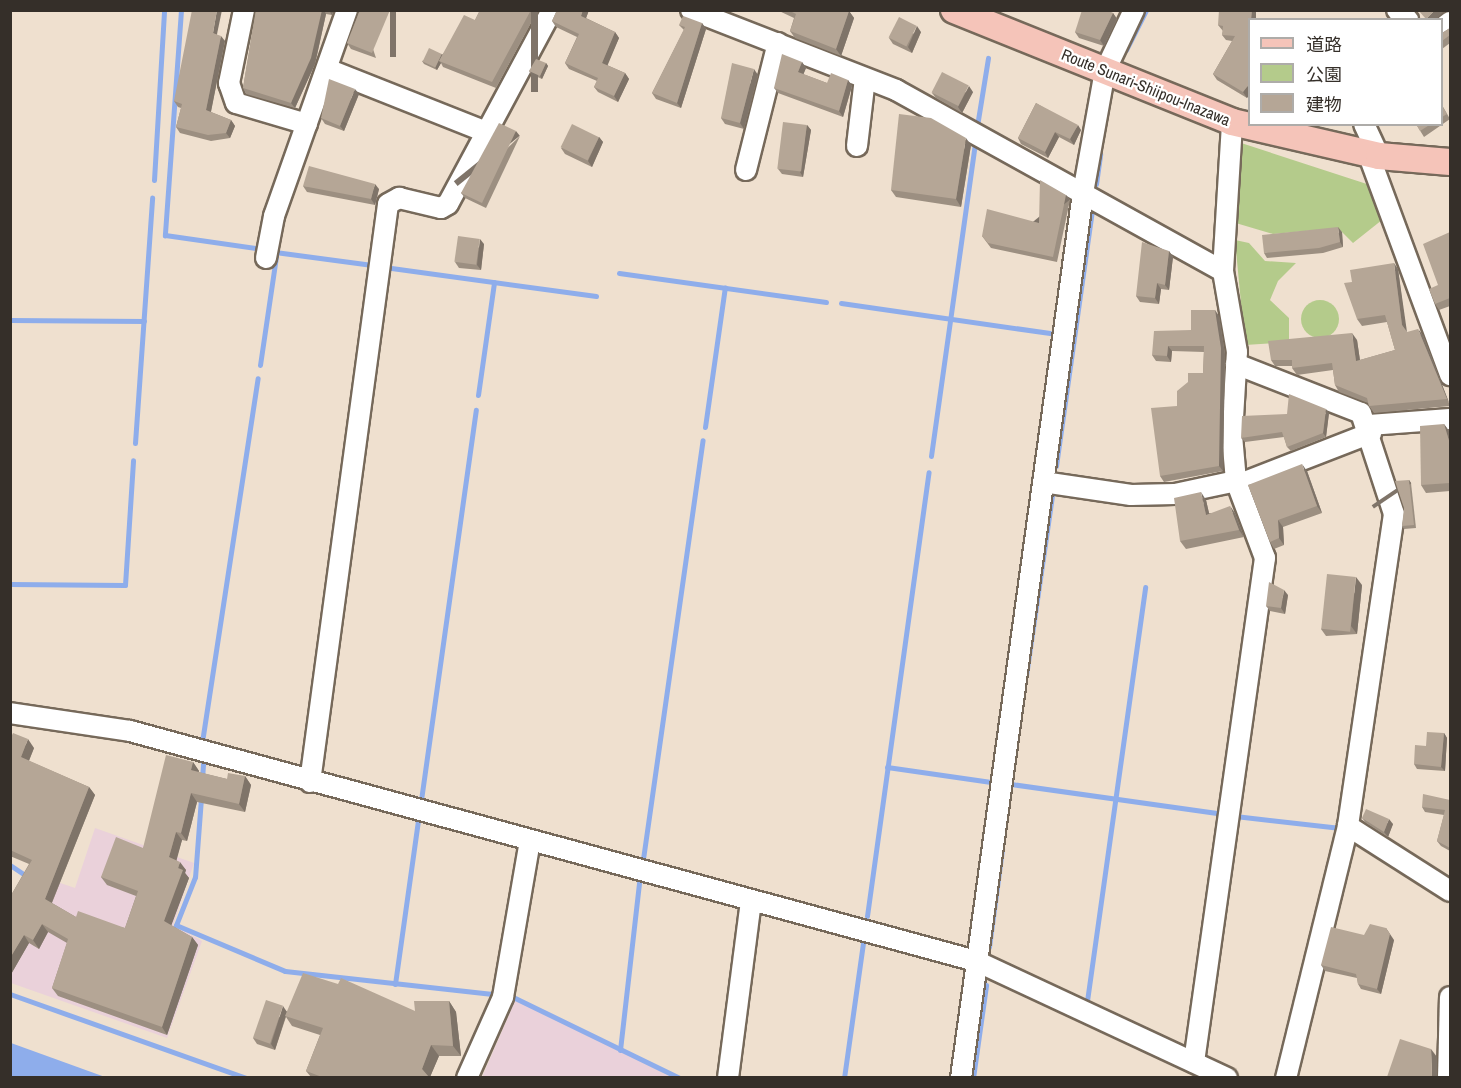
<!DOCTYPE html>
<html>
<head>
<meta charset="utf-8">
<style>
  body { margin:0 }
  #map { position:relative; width:1461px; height:1088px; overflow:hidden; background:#efe0cf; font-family:"Archivo Narrow","Noto Sans JP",sans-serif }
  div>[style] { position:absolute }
  .industrial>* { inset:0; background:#ead1da }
  .green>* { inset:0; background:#b4cb8b }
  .round { border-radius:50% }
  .water>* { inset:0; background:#8eadeb }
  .stream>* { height:5px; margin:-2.5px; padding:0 2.5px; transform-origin:2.5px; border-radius:2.5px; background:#8eadeb }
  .roads { filter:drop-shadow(2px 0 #76695a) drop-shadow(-2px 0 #76695a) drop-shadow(0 2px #76695a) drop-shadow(0 -2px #76695a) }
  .minor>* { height:20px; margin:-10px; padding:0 10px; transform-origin:10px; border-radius:10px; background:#fff }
  .major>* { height:26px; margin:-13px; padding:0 13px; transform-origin:13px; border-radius:13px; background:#f5c4b9 }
  .wall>* { inset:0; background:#9c8f81 }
  .shaded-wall>* { inset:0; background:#7f7469; transform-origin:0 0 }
  .building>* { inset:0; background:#b5a696; transform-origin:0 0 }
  span { translate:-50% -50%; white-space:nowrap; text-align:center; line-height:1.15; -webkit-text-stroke:4.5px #fff; paint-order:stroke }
  .street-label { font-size:16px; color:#352f29 }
  .frame { position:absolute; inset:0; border:12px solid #352f29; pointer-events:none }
  .legend { position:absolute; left:1248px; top:18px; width:195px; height:108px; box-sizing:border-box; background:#fff; border:2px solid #aeaca9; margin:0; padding:8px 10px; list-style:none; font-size:18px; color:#352f29 }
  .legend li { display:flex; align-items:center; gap:12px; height:30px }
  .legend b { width:30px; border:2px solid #aeaca9 }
</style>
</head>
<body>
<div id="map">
  <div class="industrial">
    <div style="clip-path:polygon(95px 828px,194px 863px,173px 925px,202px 941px,167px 1038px,11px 983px,11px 911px,31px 873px,75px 888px)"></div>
    <div style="clip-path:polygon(515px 1001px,542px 1012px,671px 1077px,482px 1077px)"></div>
  </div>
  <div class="green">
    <div style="clip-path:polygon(1235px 141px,1376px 187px,1387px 216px,1353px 243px,1338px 228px,1273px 234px,1229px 221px)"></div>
    <div style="clip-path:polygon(1235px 240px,1249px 243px,1265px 261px,1296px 263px,1278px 281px,1270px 300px,1289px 318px,1289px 342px,1245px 345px)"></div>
    <div class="round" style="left:1301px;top:300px;width:38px;height:38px"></div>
  </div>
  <div class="water">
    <div style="clip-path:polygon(10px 1043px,11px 1043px,105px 1077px,11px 1077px)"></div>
  </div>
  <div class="stream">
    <div style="left:181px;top:10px;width:226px;rotate:94.1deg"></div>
    <div style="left:165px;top:235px;width:98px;rotate:8.2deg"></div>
    <div style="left:1126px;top:50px;width:45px;rotate:-63.4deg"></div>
    <div style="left:977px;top:126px;width:69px;rotate:-80.8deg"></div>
    <div style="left:154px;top:180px;width:170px;rotate:-86.6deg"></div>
    <div style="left:1096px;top:184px;width:30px;rotate:-82deg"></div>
    <div style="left:275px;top:252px;width:98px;rotate:7.6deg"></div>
    <div style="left:384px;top:267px;width:214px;rotate:7.8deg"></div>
    <div style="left:619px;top:273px;width:209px;rotate:8deg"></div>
    <div style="left:841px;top:303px;width:211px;rotate:8.2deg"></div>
    <div style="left:10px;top:320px;width:134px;rotate:0.4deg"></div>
    <div style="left:260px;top:365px;width:110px;rotate:-81.6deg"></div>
    <div style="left:478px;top:395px;width:114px;rotate:-81.9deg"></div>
    <div style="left:705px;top:427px;width:141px;rotate:-81.9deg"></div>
    <div style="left:135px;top:443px;width:246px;rotate:-86deg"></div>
    <div style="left:931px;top:456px;width:317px;rotate:-82deg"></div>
    <div style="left:1056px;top:466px;width:260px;rotate:-82deg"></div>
    <div style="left:10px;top:584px;width:115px;rotate:0.5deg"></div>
    <div style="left:125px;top:585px;width:125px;rotate:-86.3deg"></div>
    <div style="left:1026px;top:676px;width:182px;rotate:-81.8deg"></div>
    <div style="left:202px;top:742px;width:368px;rotate:-81.3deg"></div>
    <div style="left:887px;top:767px;width:105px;rotate:8.2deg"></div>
    <div style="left:202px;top:779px;width:16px;rotate:-86deg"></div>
    <div style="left:1011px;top:784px;width:215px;rotate:8deg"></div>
    <div style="left:201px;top:798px;width:79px;rotate:94.3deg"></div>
    <div style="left:195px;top:877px;width:52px;rotate:111.6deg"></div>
    <div style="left:176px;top:925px;width:118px;rotate:22.9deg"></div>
    <div style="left:285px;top:971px;width:211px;rotate:6.3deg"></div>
    <div style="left:421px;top:800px;width:394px;rotate:-82deg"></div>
    <div style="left:1235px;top:816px;width:106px;rotate:6.5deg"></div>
    <div style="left:643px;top:859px;width:423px;rotate:-81.9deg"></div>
    <div style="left:10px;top:865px;width:22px;rotate:34deg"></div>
    <div style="left:867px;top:916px;width:448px;rotate:-82.1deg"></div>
    <div style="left:989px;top:947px;width:99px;rotate:-82.4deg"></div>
    <div style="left:395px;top:984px;width:165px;rotate:-82deg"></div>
    <div style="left:10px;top:994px;width:251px;rotate:19.6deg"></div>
    <div style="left:515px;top:998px;width:183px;rotate:25.9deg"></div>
    <div style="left:1087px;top:1001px;width:418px;rotate:-82deg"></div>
    <div style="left:620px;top:1050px;width:169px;rotate:-83.5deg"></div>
    <div style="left:844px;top:1078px;width:136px;rotate:-82deg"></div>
    <div style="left:973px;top:1078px;width:94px;rotate:-82deg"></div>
  </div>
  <div class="roads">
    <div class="minor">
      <div style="left:244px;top:10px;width:75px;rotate:101.6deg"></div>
      <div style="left:229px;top:83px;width:21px;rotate:71deg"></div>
      <div style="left:236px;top:103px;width:74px;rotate:16.5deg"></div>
      <div style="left:691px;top:10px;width:220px;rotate:21.3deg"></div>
      <div style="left:896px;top:90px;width:374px;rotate:29deg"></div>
      <div style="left:1397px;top:10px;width:15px;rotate:42deg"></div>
      <div style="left:1442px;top:28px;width:10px;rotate:-37deg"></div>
      <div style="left:327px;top:69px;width:171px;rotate:21.6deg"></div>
      <div style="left:1364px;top:124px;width:35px;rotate:65deg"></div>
      <div style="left:857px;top:146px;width:68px;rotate:-83.3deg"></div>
      <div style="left:1368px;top:153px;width:237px;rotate:69.7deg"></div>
      <div style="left:746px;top:170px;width:131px;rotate:-75.9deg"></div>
      <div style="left:266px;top:258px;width:43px;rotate:-79.2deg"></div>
      <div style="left:274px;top:216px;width:219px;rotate:-70.5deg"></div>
      <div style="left:1236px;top:364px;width:134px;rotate:21.4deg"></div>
      <div style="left:1361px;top:413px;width:106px;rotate:71.9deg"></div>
      <div style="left:1394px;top:514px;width:315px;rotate:98.4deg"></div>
      <div style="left:1348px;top:826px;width:260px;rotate:103.8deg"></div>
      <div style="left:1369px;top:425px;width:81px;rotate:-4.2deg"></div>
      <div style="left:1043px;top:482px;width:89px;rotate:8.4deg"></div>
      <div style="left:1131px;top:495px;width:44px;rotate:-1.3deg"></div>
      <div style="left:1175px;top:494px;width:62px;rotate:-12deg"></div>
      <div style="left:1237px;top:485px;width:144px;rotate:-21.2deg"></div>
      <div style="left:10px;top:713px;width:121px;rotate:8.5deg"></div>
      <div style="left:130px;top:731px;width:877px;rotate:15.21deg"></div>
      <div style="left:976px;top:961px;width:277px;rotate:25deg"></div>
      <div style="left:310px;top:782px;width:583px;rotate:-82.31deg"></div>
      <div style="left:388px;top:204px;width:13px;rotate:-29deg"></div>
      <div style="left:399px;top:198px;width:43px;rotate:13.4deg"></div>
      <div style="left:441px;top:208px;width:8px;rotate:-30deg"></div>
      <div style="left:448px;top:204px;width:220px;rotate:-61.8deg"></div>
      <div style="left:1348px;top:826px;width:121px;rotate:32.5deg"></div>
      <div style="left:1194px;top:1062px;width:509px;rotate:-81.98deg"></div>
      <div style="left:1265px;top:558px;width:82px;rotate:-110.6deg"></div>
      <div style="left:1236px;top:481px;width:46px;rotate:-95deg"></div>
      <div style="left:1232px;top:435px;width:83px;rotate:-86.6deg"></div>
      <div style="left:1237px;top:352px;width:82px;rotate:-99.8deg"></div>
      <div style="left:1223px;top:271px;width:149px;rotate:-86.5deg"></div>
      <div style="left:467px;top:1078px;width:89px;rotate:-66deg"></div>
      <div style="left:503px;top:997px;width:159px;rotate:-80.2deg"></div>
      <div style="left:728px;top:1078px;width:178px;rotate:-82.6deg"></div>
      <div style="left:961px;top:1078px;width:893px;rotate:-82.15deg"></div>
      <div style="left:1083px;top:193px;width:124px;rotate:-79.8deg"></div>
      <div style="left:1105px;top:71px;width:68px;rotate:-64.6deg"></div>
      <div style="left:1448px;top:1078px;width:81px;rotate:-88.6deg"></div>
    </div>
    <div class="major">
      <div style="left:954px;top:10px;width:300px;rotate:21.9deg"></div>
      <div style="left:1232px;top:122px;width:151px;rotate:13deg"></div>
      <div style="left:1379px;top:156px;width:71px;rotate:4.8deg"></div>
    </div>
  </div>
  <div class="wall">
    <div style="clip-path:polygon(256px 10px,334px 10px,332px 15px,326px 14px,315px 64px,295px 108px,246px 94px,243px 88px)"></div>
    <div style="clip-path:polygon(360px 10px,376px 58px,351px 49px,347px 43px)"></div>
    <div style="clip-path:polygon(480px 10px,538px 10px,496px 88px,443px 67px,441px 63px,437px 70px,424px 64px,422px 61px,442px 54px,442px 55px,475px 20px)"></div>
    <div style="clip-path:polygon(557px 10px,589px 10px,586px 18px,615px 32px,619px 38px,607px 65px,625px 73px,629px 79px,618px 102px,598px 92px,594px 87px,597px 81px,569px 69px,565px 63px,577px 37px,556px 27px,552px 21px)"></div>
    <div style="clip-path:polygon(777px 10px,846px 10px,849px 11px,854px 18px,841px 56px,795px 38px,790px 31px,794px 18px)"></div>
    <div style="clip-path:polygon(1109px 10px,1109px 12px,1113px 13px,1117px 19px,1104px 46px,1079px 38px,1075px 32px)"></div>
    <div style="clip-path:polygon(1256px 10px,1256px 20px,1250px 20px,1247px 98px,1217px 80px,1213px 74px,1232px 41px,1226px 40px,1222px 35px,1223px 31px,1218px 25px)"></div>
    <div style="clip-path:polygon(702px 23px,706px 29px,681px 108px,656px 99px,652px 93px,684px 30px,679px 25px)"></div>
    <div style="clip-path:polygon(1450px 28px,1450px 43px,1442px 49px,1442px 33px)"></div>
    <div style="clip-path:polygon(921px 32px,912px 53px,893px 44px,889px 38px)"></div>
    <div style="clip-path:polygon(217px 35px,225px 41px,211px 112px,231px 120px,235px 126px,230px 138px,211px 141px,180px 133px,176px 127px,181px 108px,178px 107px,174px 101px)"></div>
    <div style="clip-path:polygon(802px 62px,806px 68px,803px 74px,827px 83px,848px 80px,852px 86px,843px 117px,778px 93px,774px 88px)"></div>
    <div style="clip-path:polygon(546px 63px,548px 66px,542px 79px,531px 74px,529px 71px)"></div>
    <div style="clip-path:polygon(758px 75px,744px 129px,725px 124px,721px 118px)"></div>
    <div style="clip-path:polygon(973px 92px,962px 113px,936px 98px,932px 93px)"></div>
    <div style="clip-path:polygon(359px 94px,344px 131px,325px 124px,321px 118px)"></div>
    <div style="clip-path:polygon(1036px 103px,1081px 130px,1074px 145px,1059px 137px,1048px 158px,1021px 144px,1018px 138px)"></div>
    <div style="clip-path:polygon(1442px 105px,1450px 119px,1424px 137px,1416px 124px,1442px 124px)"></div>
    <div style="clip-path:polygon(807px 125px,811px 130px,803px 177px,782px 174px,778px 169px)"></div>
    <div style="clip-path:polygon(520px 136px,486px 208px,465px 198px,461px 193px)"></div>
    <div style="clip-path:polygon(599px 137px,603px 142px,592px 167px,565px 154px,561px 148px)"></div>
    <div style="clip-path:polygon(971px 145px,961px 207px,896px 197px,891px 190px)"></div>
    <div style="clip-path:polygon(303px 186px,379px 189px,375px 205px,307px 192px)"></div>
    <div style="clip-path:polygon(1066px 195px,1070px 200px,1057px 262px,991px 248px,982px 236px,1039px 223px)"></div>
    <div style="clip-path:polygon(1342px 232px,1343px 247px,1323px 253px,1267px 258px,1264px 253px)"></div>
    <div style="clip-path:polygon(1450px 232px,1450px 306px,1439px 310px,1435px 304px)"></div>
    <div style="clip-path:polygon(484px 244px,481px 270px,459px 268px,455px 262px)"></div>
    <div style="clip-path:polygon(1169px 251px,1173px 257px,1169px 290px,1161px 289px,1159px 304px,1140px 302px,1136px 296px)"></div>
    <div style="clip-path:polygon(1398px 269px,1406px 331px,1407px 332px,1423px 335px,1450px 406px,1374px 413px,1369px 406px,1368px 403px,1339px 392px,1335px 385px,1333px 370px,1297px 375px,1292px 368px,1292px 366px,1275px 366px,1271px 360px,1357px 340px,1360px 360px,1395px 350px,1387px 322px,1362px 326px,1357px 319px)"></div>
    <div style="clip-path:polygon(1219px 316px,1225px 354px,1223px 471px,1164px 482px,1160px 476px,1177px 406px,1203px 373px,1204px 352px,1172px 351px,1171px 362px,1156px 361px,1152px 355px,1191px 330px)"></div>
    <div style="clip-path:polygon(1329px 413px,1326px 437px,1291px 451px,1287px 447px,1284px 437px,1245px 442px,1241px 438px)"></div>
    <div style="clip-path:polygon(1444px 424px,1449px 431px,1450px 434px,1450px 491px,1426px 493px,1421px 485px)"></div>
    <div style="clip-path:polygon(1307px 471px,1322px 513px,1283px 527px,1284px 545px,1274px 549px,1270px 542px,1248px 485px)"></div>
    <div style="clip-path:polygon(1409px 480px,1411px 483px,1416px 528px,1404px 529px,1402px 526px)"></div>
    <div style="clip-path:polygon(1206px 500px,1209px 513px,1235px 513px,1244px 537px,1186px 549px,1180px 541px)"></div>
    <div style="clip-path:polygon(1362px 585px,1357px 634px,1326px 636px,1321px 629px)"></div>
    <div style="clip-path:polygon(1288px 595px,1285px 614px,1270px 611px,1266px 606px)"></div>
    <div style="clip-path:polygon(1444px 733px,1447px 738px,1445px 771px,1417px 769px,1414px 764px,1426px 746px)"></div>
    <div style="clip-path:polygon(10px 739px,34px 748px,29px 761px,89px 787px,95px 795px,52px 903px,76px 917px,125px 928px,136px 896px,107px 885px,101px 877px,143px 848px,193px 762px,199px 771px,198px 772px,227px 779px,245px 776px,251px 785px,245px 812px,197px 802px,187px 841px,182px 840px,176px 860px,186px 870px,185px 873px,189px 878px,171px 925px,192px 937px,198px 945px,167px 1035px,58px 996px,52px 988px,67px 943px,48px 932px,39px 949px,29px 943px,10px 976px,10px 897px,29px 864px,10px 856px)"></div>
    <div style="clip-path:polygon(1450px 800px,1450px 851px,1441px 846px,1437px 841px,1444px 815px,1425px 812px,1422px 807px)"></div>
    <div style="clip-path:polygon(1362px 818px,1393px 824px,1388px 837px,1366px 823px)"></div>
    <div style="clip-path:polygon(1364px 935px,1394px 940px,1381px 994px,1361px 989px,1358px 984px,1357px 978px,1325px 971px,1321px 965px)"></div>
    <div style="clip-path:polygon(449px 1001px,456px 1012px,461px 1056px,439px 1056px,430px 1077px,311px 1077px,306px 1071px,320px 1035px,292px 1026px,286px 1017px,275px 1050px,257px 1044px,253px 1038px,287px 1011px,415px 1011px)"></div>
  </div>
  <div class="shaded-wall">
    <div style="clip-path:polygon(217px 10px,222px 10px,216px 39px,213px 33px)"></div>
    <div style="clip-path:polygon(322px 10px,324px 10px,326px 14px,315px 64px,295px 108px,291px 103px)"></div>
    <div style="clip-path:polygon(329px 10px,334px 10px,332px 15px)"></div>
    <div style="left:390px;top:10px;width:6px;height:47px"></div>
    <div style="left:531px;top:10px;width:7px;height:82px"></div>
    <div style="clip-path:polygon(583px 10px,589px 10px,585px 21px,581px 16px)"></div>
    <div style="clip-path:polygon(1252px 10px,1256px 10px,1256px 20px,1251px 20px)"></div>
    <div style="clip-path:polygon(1435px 10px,1441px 10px,1443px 12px,1436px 20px,1426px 19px)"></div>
    <div style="clip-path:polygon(849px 11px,854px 18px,841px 56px,836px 49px)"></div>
    <div style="clip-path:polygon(1113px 13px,1117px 19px,1104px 46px,1100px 40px)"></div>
    <div style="clip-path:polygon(702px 23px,706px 29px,681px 108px,677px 103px)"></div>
    <div style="clip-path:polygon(917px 26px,921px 32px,912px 53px,908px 47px)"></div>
    <div style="clip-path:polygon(615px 32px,619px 38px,606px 69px,602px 63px)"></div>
    <div style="clip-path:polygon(221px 36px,225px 41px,210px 116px,206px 110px)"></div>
    <div style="clip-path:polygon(442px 54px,444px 56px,439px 61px,441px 63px,437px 70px,435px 67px)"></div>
    <div style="clip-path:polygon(802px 62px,806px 68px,802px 78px,798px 72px)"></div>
    <div style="clip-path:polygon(546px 63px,548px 66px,542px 79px,540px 76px)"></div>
    <div style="clip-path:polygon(754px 69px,758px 75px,744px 129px,740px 123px)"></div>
    <div style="clip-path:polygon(625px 73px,629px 79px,618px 102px,614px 96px)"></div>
    <div style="clip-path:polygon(848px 80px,852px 86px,843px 117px,839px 111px)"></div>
    <div style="clip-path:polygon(1250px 83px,1250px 95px,1247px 98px,1243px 92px)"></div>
    <div style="clip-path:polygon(969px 86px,973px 92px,962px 113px,958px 107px)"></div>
    <div style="clip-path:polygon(355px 89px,359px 94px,344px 131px,340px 126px)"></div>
    <div style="clip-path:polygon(231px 120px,235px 126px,230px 138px,226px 133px)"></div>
    <div style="clip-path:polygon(807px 125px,811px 130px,803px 177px,800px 172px)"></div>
    <div style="clip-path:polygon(1078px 125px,1081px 130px,1074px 145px,1070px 139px)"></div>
    <div style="left:516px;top:131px;width:6px;height:80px;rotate:51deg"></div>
    <div style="clip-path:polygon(1055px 132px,1059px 137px,1048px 158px,1045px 152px)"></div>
    <div style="clip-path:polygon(599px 137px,603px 142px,592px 167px,588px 161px)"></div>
    <div style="clip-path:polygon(966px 138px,971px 145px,961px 207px,956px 199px)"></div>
    <div style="clip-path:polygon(375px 184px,379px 189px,375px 205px,371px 199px)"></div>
    <div style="left:1066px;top:195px;width:6px;height:63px;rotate:51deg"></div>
    <div style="clip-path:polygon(1338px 227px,1342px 232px,1343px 247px,1340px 242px)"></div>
    <div style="clip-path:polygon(480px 239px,484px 244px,481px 270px,477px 265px)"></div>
    <div style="clip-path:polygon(1169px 251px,1173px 257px,1169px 290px,1165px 285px)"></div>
    <div style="clip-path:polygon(1394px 263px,1398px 269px,1407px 332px,1402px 325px)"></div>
    <div style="clip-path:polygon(1157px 283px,1161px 289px,1159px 304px,1155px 298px)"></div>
    <div style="clip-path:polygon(1215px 310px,1219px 316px,1225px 354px,1223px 471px,1219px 466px)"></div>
    <div style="clip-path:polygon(1418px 329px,1423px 335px,1450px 405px,1447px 399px)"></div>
    <div style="clip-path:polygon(1352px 333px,1357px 340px,1361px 368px,1356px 361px)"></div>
    <div style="clip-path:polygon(1168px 346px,1172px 351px,1171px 362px,1167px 356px)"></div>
    <div style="clip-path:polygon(1326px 409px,1329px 413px,1326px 437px,1323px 433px)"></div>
    <div style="clip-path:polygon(1444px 424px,1449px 431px,1450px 434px,1450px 444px)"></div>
    <div style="clip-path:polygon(1302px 464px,1307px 471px,1322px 513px,1317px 506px)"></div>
    <div style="left:1409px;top:480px;width:4px;height:45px;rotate:56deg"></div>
    <div style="clip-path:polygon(1201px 492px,1206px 500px,1211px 522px,1206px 515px)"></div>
    <div style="clip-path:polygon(1230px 506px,1235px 513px,1244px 537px,1239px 530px)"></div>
    <div style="clip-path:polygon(1278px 520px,1283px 527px,1284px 545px,1279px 538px)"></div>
    <div style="clip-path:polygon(1356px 577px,1362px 585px,1357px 634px,1351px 626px)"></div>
    <div style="clip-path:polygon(1284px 590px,1288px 595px,1285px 614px,1281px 608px)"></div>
    <div style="clip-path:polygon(1444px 733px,1447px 738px,1445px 771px,1441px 767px)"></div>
    <div style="clip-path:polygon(28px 739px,34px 748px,27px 765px,21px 757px)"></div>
    <div style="clip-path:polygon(193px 762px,199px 771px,197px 779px,191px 770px)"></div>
    <div style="clip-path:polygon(245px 776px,251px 785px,245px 812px,239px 804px)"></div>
    <div style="clip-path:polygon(89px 787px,95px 795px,50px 907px,45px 899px)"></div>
    <div style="clip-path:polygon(191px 793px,197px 802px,187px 841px,181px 833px)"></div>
    <div style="clip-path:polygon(1389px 819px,1393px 824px,1388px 837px,1384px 832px)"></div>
    <div style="clip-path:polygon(176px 832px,182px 840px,175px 866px,169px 857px)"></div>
    <div style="clip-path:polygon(180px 862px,186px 870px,185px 873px,189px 878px,170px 929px,164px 921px)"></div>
    <div style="clip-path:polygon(42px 924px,48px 932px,39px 949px,33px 940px)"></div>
    <div style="clip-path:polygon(1386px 928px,1394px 940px,1381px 994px,1377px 989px)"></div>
    <div style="clip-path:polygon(24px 935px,29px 943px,10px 976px,10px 958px)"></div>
    <div style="clip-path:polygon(192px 937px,198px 945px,167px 1035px,162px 1027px)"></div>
    <div style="clip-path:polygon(449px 1001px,456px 1012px,461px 1056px,453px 1046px)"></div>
    <div style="clip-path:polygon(283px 1006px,287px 1012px,275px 1050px,271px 1044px)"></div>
    <div style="clip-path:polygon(431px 1045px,439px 1056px,430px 1077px,428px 1077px,422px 1069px)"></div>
    <div style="clip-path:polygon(1431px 1049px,1437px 1057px,1437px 1077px,1432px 1077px)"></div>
  </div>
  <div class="building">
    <div style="clip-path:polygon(192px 10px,217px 10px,213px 33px,221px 36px,206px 110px,231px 120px,226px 133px,208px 135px,176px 127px,182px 104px,174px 101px)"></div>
    <div style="clip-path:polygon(256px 10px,322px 10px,311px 58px,291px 103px,243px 88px)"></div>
    <div style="clip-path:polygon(360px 10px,390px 10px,372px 53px,347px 43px)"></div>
    <div style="clip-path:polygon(480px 10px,531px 10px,492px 82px,439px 61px,464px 15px,475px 20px)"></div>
    <div style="clip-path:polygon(557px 10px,583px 10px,581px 16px,615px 32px,602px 63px,625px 73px,614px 96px,594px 87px,598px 78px,565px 63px,579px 34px,552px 21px)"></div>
    <div style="clip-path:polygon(788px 10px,846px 10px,849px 11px,836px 49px,790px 31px,796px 14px)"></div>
    <div style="clip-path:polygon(1082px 10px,1105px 10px,1113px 13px,1100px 40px,1075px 32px)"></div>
    <div style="clip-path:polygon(1219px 10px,1252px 10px,1251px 20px,1250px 20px,1250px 37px,1248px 56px,1250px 57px,1250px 83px,1243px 92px,1213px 74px,1235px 36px,1222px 35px,1223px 26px,1218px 25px)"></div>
    <div style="clip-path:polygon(1418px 10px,1435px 10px,1426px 19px)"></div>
    <div style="clip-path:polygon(683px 16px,702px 23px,677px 103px,652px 93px,685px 27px,679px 25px)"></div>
    <div style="left:899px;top:17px;width:20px;height:23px;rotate:27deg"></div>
    <div style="clip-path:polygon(1450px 28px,1450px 35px,1442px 41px,1442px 33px)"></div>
    <div style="left:429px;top:48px;width:14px;height:15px;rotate:25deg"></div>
    <div style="clip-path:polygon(782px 54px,802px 62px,798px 72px,827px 83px,831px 73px,848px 80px,839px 111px,774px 88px)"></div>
    <div style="clip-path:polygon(536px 59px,546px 63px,540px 76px,529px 71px)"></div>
    <div style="clip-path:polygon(732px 63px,754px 69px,740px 123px,721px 118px)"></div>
    <div style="left:942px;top:72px;width:30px;height:23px;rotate:27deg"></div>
    <div style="clip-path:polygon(329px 79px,355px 89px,340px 126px,321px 118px)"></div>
    <div style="clip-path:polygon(1036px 103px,1078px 125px,1070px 139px,1055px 132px,1045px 152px,1018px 138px)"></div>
    <div style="clip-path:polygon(1442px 106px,1447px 114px,1442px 117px)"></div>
    <div style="clip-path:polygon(899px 114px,931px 118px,966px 138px,956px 199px,891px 190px)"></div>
    <div style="left:783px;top:122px;width:24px;height:47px;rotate:7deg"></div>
    <div style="clip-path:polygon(499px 123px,516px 131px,482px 203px,461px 193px)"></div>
    <div style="left:572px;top:124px;width:30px;height:26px;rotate:26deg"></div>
    <div style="clip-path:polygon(1416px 124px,1431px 124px,1420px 131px)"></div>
    <div style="clip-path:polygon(309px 166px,375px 184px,371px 199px,303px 186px)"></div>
    <div style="clip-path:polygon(1040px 180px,1066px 195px,1053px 257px,988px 243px,982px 236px,987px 209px,1039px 223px)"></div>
    <div style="clip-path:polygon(1338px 227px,1340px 242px,1319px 248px,1264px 253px,1262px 235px)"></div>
    <div style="clip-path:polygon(1450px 232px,1450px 298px,1435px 304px,1429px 289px,1438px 285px,1423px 244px)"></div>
    <div style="left:458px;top:236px;width:22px;height:26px;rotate:8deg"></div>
    <div style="clip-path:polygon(1142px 242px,1169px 251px,1165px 285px,1157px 283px,1155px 298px,1136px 296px)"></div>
    <div style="clip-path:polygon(1394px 263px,1402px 325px,1407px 332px,1418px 329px,1447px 399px,1369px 406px,1367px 398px,1335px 385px,1332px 363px,1292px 368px,1292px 360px,1271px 360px,1268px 341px,1352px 333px,1356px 361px,1395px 350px,1385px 315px,1357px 319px,1344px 283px,1352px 282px,1350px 270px)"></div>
    <div style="clip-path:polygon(1191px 310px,1215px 310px,1221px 348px,1219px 466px,1160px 476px,1151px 408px,1177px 406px,1177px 391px,1188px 382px,1188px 373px,1203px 373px,1204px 346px,1168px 346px,1167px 356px,1152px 355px,1154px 331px,1191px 330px)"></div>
    <div style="clip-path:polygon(1289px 394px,1326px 409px,1323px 433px,1287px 447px,1282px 432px,1241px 438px,1242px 416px,1287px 414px)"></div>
    <div style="clip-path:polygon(1444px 424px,1450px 444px,1450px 483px,1421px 485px,1420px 426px)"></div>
    <div style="clip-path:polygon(1302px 464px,1317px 506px,1278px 520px,1279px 538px,1270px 542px,1248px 485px)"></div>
    <div style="clip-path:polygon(1409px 480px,1414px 525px,1402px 526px,1404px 508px,1395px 481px)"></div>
    <div style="clip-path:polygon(1201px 492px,1206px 515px,1230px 506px,1239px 530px,1180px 541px,1174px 498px)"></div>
    <div style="left:1327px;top:574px;width:29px;height:55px;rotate:6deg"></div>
    <div style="clip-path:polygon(1269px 582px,1284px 590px,1281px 608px,1266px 606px)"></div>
    <div style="clip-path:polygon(1427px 732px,1444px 733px,1441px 767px,1414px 764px,1415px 745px,1426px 746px)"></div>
    <div style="clip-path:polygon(13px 733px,28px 739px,21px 757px,89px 787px,45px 899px,76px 917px,78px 911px,125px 928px,138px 891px,101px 877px,116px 837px,143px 848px,166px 755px,193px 762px,191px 770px,227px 779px,228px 773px,245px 776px,239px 804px,191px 793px,181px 833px,176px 832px,169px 857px,180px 862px,178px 868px,183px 870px,164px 921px,192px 937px,162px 1027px,52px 988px,68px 939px,42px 924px,33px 940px,24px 935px,10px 958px,10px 897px,32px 860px,10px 850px,10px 739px)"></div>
    <div style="clip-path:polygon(1423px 794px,1450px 800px,1450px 848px,1437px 841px,1445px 810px,1422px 807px)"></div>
    <div style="clip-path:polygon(1366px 809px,1389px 819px,1384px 832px,1362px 818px)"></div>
    <div style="clip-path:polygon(1370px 924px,1386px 928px,1390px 934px,1377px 989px,1358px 984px,1356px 974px,1321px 965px,1331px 927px,1364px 935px)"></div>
    <div style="clip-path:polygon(303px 973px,338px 984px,341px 978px,415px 1011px,414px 1001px,449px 1001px,453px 1046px,431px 1045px,422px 1069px,429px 1077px,322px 1077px,306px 1071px,323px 1028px,285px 1016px)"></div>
    <div style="left:266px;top:1000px;width:18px;height:40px;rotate:19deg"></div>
    <div style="clip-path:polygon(1400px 1039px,1431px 1049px,1432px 1077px,1387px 1077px)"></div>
  </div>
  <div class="street-label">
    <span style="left:1146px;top:87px;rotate:22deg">Route Sunari-Shiipou-Inazawa</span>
  </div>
  <div class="frame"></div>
  <ul class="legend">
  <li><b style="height:8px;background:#f5c4b9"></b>道路</li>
  <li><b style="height:16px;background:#b4cb8b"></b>公園</li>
  <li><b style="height:16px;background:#b5a696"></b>建物</li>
  </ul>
</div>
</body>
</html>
